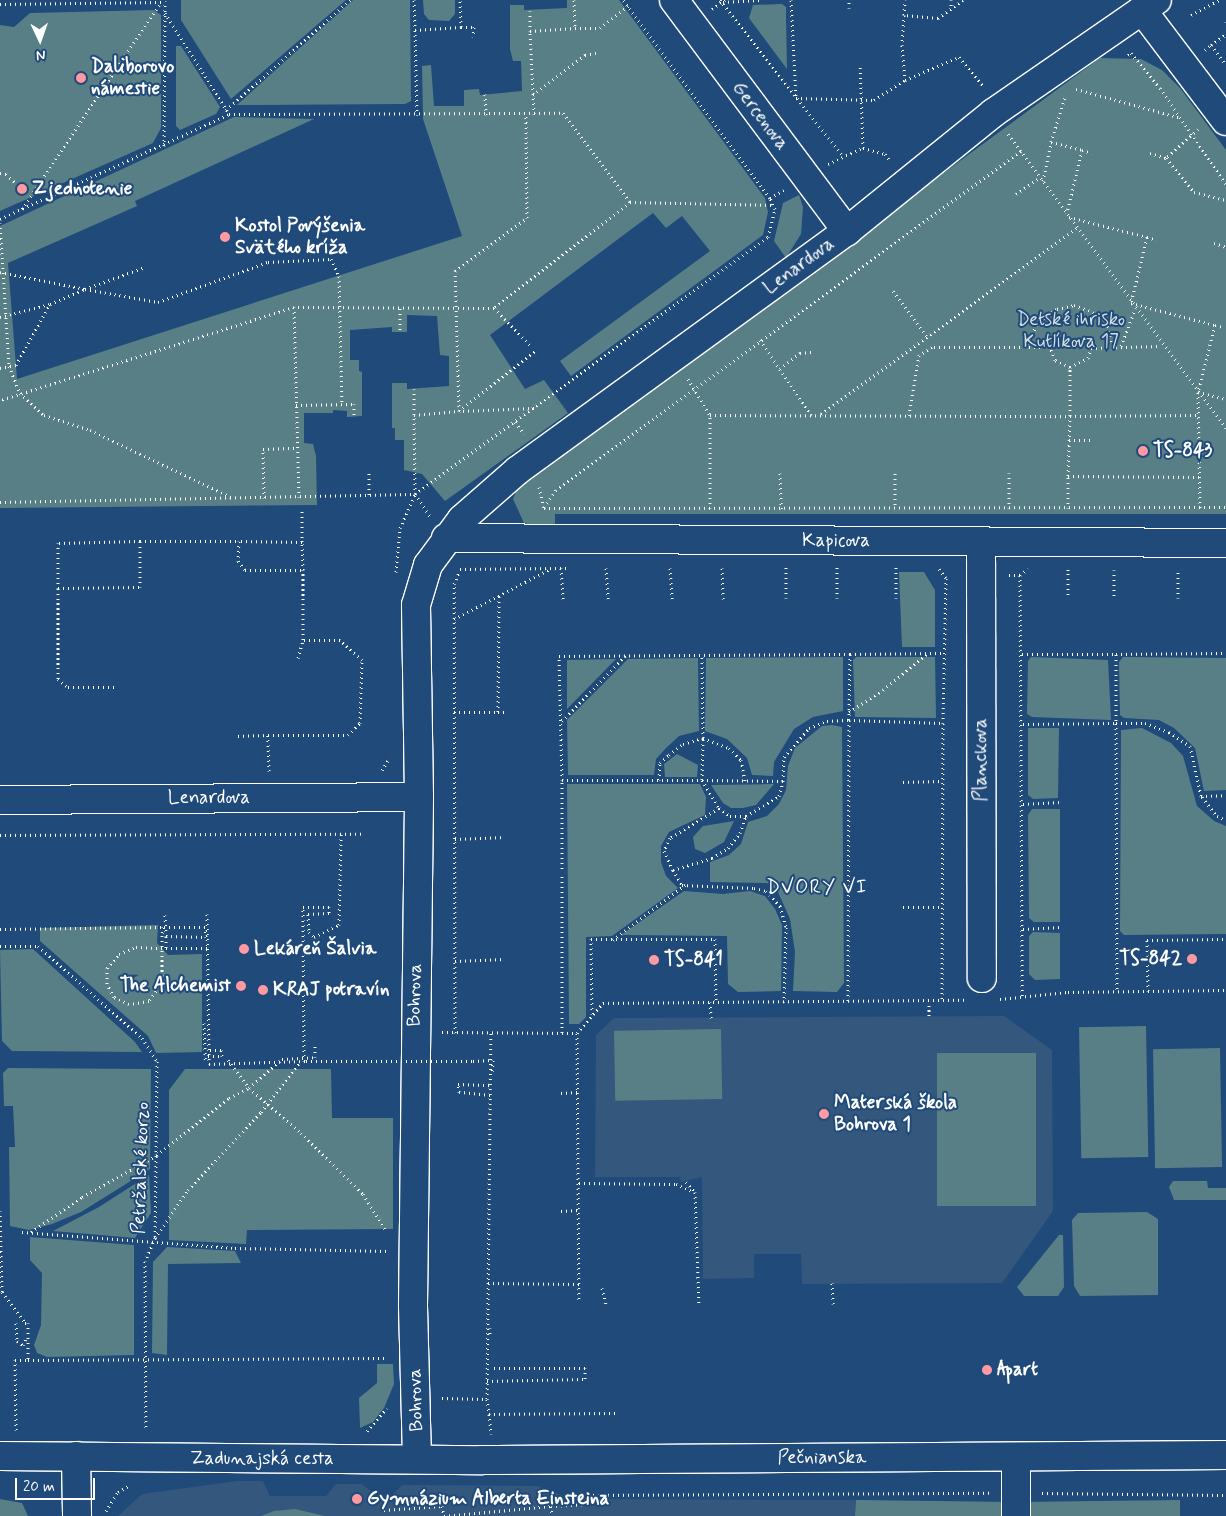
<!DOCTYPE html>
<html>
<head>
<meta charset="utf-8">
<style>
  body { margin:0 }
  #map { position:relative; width:1226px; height:1516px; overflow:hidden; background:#1f4a7a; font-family:Mynerve,sans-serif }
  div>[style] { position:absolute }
  .built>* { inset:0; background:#34577e }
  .green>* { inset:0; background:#587f86; transform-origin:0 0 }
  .path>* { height:3px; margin-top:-1.5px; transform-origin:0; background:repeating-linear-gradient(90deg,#fff 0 1px,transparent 0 5px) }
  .roads { filter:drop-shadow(1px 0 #fff) drop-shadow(-1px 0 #fff) drop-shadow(0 1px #fff) drop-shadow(0 -1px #fff) }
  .minor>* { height:28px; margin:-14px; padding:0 14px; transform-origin:14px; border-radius:14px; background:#1f4a7a }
  .path-bridge>* { height:3px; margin-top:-1.5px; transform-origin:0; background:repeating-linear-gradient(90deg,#fff 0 1px,transparent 0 5px) }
  .dots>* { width:14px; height:14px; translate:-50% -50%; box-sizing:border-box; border:2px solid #1f4a7a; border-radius:50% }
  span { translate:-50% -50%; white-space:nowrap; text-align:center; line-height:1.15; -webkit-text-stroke:4px #1f4a7a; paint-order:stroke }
  .poi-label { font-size:19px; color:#fff; font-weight:700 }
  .left { translate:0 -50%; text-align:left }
  .right { translate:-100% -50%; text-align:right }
  .street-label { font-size:19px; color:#fff }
  .park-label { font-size:19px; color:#d5dfe1 }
  .neighbourhood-label { font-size:20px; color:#fff; letter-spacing:1px }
  .north { position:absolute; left:15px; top:15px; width:50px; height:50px; -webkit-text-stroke:4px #1f4a7a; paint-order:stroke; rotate:177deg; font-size:14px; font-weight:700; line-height:20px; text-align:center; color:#fff }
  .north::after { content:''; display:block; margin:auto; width:18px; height:22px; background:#fff; clip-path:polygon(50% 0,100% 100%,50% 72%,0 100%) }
  .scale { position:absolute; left:15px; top:1478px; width:80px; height:22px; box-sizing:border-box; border:2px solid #fff; border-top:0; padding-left:6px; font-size:15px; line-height:18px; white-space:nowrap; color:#fff; -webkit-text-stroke:4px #1f4a7a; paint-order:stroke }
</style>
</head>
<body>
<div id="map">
  <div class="built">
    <div style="clip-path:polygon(1004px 1016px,1052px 1050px,1053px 1211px,1002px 1283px,802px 1284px,801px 1254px,754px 1254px,754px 1278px,703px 1279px,702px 1177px,681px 1182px,680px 1177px,595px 1177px,596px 1035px,614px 1018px)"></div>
    <div style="clip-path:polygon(237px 1481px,263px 1481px,270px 1496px,326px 1496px,336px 1484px,362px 1484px,377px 1496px,391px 1496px,402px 1485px,537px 1486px,570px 1498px,584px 1499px,856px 1500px,855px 1516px,118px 1516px,142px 1494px)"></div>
  </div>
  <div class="green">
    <div style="clip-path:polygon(181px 0,346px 0,231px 99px,181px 20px)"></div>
    <div style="clip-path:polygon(353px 0,410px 0,411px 101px,405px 104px,237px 105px)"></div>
    <div style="clip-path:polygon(423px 0,455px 0,455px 14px,449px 21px,429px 20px,424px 14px)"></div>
    <div style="clip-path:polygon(567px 0,619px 0,765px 198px,768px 212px,763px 235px,571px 376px,560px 361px,710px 251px,682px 216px,666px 228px,653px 213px,490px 335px,525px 389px,544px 380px,568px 413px,445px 501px,422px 474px,404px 470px,404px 440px,395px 440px,395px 428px,392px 428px,392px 383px,407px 383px,407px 389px,449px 386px,449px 356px,440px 355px,437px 316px,407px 315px,407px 332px,392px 332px,392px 327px,350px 330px,350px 360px,359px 360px,359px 371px,362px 372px,362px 416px,347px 417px,347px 411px,333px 410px,333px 413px,304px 413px,304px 443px,313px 444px,316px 456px,317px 505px,0 508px,0 226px,234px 117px,314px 119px,135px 201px,137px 206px,8px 263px,17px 379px,462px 236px,423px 119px,422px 66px,431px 65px,434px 106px,464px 106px,464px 90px,479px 89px,480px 95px,522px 91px,521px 61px,513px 61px,510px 49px,510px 5px,524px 5px,524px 10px,567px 8px)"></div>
    <div style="clip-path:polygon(782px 4px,786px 7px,786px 17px,787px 69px,749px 18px,753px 5px)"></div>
    <div style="clip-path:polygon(154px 10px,161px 15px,161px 128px,153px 143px,0 211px,0 25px,14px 27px,30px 13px)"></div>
    <div style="clip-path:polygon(176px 46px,181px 46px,220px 107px,216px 114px,180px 130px,176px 126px)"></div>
    <div style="clip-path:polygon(1100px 58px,1141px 59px,1162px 70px,1180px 88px,1226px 150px,1226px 514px,555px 514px,555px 536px,524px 523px,513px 499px,519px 485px)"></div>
    <div style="clip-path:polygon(799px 195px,803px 207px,801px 234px,786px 258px,774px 241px,783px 203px)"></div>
    <div style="clip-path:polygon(899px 572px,924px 572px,935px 590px,935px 647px,902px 647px)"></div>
    <div style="clip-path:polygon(843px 657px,843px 711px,813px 717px,794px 729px,774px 762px,773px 776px,752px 775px,747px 758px,727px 739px,705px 731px,706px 658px)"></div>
    <div style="clip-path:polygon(856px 657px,935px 657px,936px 718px,855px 717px,853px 660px)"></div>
    <div style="clip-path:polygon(1031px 657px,1108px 660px,1111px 720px,1032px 717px,1027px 714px,1028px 661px)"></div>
    <div style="clip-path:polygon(1123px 657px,1226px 658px,1226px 790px,1204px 791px,1195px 748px,1174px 728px,1159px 720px,1124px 718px,1120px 715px,1119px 662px)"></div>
    <div style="clip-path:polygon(698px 658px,699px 731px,679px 736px,666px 748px,656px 759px,654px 775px,568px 775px,567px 720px,628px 659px)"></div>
    <div style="clip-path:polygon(616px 659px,567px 709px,567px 660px)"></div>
    <div style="clip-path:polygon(832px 725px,842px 727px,844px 983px,837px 992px,793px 991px,795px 952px,790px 919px,778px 892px,767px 883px,710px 882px,710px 862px,729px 855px,741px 844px,748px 822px,767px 816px,779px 804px,786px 790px,788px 766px,795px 748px,822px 726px)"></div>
    <div style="clip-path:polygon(1028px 728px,1059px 728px,1058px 798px,1033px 799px,1028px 795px)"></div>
    <div style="clip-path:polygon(1142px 728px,1171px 743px,1183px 756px,1197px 806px,1214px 821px,1226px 826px,1226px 934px,1124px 935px,1120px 931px,1121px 730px)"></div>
    <div style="clip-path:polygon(677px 754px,698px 765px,697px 777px,665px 777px,664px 764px)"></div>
    <div style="clip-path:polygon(567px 784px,700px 784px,706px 797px,705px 815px,669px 832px,661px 846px,661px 862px,666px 876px,678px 888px,612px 936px,586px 937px,586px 1017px,579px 1024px,569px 1024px)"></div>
    <div style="clip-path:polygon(774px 784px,756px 805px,743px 808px,731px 808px,723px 803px,711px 785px)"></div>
    <div style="clip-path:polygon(1032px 809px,1060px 809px,1060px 922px,1034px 922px,1029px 918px,1028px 815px)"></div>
    <div style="clip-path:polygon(734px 821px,724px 842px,705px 853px,695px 849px,693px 837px,703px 826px)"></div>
    <div style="clip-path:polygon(684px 891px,723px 894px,750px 891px,765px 896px,775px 909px,782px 925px,781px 991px,738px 992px,728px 984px,727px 936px,621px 935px)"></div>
    <div style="clip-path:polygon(158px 925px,157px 943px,168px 955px,202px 954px,202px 1052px,156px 1053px,148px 1036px,40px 941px,40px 928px)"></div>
    <div style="clip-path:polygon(1033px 932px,1060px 933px,1060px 979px,1035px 980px,1029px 974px,1029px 936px)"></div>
    <div style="clip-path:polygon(33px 949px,135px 1042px,142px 1052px,12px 1051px,2px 1041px,0 950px)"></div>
    <div style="left:1146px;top:1026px;width:131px;height:67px;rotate:89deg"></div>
    <div style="left:721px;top:1029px;width:70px;height:107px;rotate:89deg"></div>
    <div style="left:1220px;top:1048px;width:119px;height:67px;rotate:89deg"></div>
    <div style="left:937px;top:1053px;width:99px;height:153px"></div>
    <div style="clip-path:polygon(8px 1068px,151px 1069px,150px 1169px,81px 1212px,52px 1224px,29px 1230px,10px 1226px,9px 1147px,15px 1147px,13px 1106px,4px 1106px,3px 1073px)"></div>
    <div style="clip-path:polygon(185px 1069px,331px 1069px,332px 1118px,393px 1118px,393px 1229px,247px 1230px,246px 1244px,169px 1240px,169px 1090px)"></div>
    <div style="clip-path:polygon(149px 1175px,151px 1213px,135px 1238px,53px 1231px,99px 1207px)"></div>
    <div style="clip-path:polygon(1173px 1181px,1207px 1181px,1208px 1188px,1226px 1188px,1226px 1200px,1174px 1200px,1169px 1187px)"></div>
    <div style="clip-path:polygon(1147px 1212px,1158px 1219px,1158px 1295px,1080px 1296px,1074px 1286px,1072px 1220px,1078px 1213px)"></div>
    <div style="clip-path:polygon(1059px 1235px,1063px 1235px,1064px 1287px,1058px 1296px,1024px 1296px,1017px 1287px)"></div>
    <div style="clip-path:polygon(30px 1237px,134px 1245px,134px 1355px,47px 1357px,37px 1353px,34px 1345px,41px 1325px,42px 1273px,30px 1260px)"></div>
    <div style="clip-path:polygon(167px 1247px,235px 1251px,241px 1263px,168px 1264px,167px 1355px,152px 1353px,153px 1262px)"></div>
    <div style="clip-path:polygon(377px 1364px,393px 1364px,394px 1384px,384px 1408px,373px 1422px,360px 1428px,359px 1398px,377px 1383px)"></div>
    <div style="clip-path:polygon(0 1499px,22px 1503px,28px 1516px,0 1516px)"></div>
    <div style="clip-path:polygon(856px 1500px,1016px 1502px,1180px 1500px,1180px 1516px,855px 1516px)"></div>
    <div style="clip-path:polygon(295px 1509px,325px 1516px,261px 1516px,274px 1511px)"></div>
  </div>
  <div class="path">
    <div style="left:414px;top:0;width:30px;rotate:88deg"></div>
    <div style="left:415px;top:30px;width:46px;rotate:-3.7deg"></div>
    <div style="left:461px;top:27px;width:27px;rotate:-92deg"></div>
    <div style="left:574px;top:0;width:28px;rotate:88deg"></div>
    <div style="left:575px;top:28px;width:25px"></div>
    <div style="left:600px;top:28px;width:36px;rotate:-38deg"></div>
    <div style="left:720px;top:0;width:197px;rotate:51.8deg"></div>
    <div style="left:791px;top:0;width:98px;rotate:87.1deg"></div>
    <div style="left:796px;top:98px;width:78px;rotate:1.5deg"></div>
    <div style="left:874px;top:100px;width:37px;rotate:-33deg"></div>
    <div style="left:951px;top:0;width:9px;rotate:90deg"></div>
    <div style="left:963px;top:0;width:31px;rotate:144deg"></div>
    <div style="left:938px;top:18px;width:34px;rotate:-175deg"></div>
    <div style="left:904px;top:15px;width:30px;rotate:94deg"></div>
    <div style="left:902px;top:45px;width:35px;rotate:85deg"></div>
    <div style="left:905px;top:80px;width:59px;rotate:-23.1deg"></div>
    <div style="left:959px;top:57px;width:38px;rotate:50deg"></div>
    <div style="left:723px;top:2px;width:37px;rotate:-3deg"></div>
    <div style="left:0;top:4px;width:165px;rotate:-0.7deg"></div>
    <div style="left:849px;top:8px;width:8px;rotate:-90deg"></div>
    <div style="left:712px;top:9px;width:16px;rotate:-35deg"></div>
    <div style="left:530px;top:11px;width:20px;rotate:90deg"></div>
    <div style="left:165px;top:13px;width:120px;rotate:57.6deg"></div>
    <div style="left:904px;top:15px;width:15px;rotate:-86deg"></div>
    <div style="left:1191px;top:15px;width:32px;rotate:-28deg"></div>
    <div style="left:1226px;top:22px;width:4px;rotate:90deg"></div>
    <div style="left:461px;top:27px;width:13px"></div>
    <div style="left:474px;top:27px;width:10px;rotate:96deg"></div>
    <div style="left:415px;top:30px;width:85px;rotate:88.7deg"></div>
    <div style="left:1211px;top:45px;width:19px;rotate:-36deg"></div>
    <div style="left:1205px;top:50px;width:8px;rotate:-40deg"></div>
    <div style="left:1211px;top:45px;width:25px;rotate:53deg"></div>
    <div style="left:1128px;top:55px;width:4px;rotate:-34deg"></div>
    <div style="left:1131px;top:53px;width:45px;rotate:50.4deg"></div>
    <div style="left:1160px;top:88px;width:116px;rotate:55.5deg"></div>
    <div style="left:1076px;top:89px;width:106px;rotate:15.4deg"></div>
    <div style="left:485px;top:94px;width:21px;rotate:87deg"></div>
    <div style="left:533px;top:95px;width:66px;rotate:-37.6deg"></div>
    <div style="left:585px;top:55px;width:15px;rotate:-11deg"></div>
    <div style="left:226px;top:110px;width:166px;rotate:-41.6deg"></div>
    <div style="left:534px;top:114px;width:83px;rotate:-92.8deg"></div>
    <div style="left:530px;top:31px;width:45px;rotate:-3.8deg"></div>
    <div style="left:1198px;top:129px;width:43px;rotate:137.8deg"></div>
    <div style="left:1166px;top:158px;width:44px;rotate:50.5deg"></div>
    <div style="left:1194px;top:192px;width:33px;rotate:14deg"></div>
    <div style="left:1008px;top:134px;width:366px;rotate:53.4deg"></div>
    <div style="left:1051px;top:142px;width:47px;rotate:-72.7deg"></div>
    <div style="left:164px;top:146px;width:145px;rotate:-89.6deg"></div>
    <div style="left:863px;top:148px;width:23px;rotate:15deg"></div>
    <div style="left:885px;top:154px;width:9px;rotate:54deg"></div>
    <div style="left:1082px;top:150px;width:10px;rotate:17deg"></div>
    <div style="left:1021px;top:151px;width:575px;rotate:143.91deg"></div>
    <div style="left:556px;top:490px;width:22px;rotate:124deg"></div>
    <div style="left:544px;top:508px;width:682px;rotate:-0.08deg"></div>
    <div style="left:1150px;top:153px;width:17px;rotate:17deg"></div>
    <div style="left:828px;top:164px;width:38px;rotate:-25deg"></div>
    <div style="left:863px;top:148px;width:84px;rotate:-92deg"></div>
    <div style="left:0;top:173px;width:6px;rotate:9deg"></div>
    <div style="left:6px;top:174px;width:22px;rotate:43deg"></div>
    <div style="left:1043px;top:181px;width:40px;rotate:-78deg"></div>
    <div style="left:1051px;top:142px;width:32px;rotate:14deg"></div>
    <div style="left:1082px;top:150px;width:65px;rotate:103.4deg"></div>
    <div style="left:1016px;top:194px;width:29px;rotate:-35deg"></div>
    <div style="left:770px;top:198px;width:16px;rotate:-30deg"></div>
    <div style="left:630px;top:202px;width:143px;rotate:1.2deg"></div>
    <div style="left:22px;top:209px;width:249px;rotate:-56.1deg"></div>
    <div style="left:1069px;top:217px;width:81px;rotate:14.4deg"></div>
    <div style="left:1147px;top:237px;width:68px;rotate:103.6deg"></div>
    <div style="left:1131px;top:303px;width:87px;rotate:14.7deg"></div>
    <div style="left:1215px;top:325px;width:69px;rotate:104.2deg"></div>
    <div style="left:1198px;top:392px;width:116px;rotate:89deg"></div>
    <div style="left:0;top:219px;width:252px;rotate:-24.6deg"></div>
    <div style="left:229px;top:114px;width:334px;rotate:-0.2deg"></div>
    <div style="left:563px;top:113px;width:111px;rotate:53deg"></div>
    <div style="left:630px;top:202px;width:172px;rotate:142.1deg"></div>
    <div style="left:494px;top:308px;width:200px;rotate:-179.7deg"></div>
    <div style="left:294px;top:307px;width:308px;rotate:162.4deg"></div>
    <div style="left:0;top:223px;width:143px;rotate:86.4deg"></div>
    <div style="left:9px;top:366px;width:29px;rotate:68deg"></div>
    <div style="left:20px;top:393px;width:33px;rotate:43deg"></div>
    <div style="left:44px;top:415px;width:48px;rotate:18.1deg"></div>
    <div style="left:90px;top:430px;width:158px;rotate:25.4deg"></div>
    <div style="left:1147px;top:237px;width:10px;rotate:17deg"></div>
    <div style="left:1214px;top:243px;width:13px;rotate:18deg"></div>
    <div style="left:0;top:272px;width:87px;rotate:11.3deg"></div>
    <div style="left:85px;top:289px;width:64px;rotate:-20.1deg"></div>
    <div style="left:893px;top:291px;width:57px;rotate:53.5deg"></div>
    <div style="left:294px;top:307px;width:190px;rotate:88.5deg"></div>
    <div style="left:400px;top:308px;width:24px;rotate:90deg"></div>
    <div style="left:494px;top:308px;width:52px;rotate:45.8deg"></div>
    <div style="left:0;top:317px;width:52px;rotate:-14.6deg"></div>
    <div style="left:50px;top:304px;width:38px;rotate:-23deg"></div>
    <div style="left:85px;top:289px;width:74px;rotate:10.1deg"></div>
    <div style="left:158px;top:302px;width:117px;rotate:-20deg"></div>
    <div style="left:268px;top:262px;width:63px;rotate:-2.7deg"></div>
    <div style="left:331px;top:259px;width:19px;rotate:65deg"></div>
    <div style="left:339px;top:276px;width:129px;rotate:88.7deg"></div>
    <div style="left:1215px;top:325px;width:7px;rotate:16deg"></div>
    <div style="left:760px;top:340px;width:91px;rotate:55.8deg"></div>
    <div style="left:1121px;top:346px;width:40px;rotate:-69deg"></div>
    <div style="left:1025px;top:348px;width:30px;rotate:-63deg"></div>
    <div style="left:1039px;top:321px;width:22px;rotate:-34deg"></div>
    <div style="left:1057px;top:309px;width:17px;rotate:-13deg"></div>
    <div style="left:1074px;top:305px;width:20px;rotate:20deg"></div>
    <div style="left:1093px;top:312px;width:21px;rotate:43deg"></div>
    <div style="left:1108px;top:326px;width:22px;rotate:77deg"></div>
    <div style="left:1070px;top:367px;width:20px;rotate:-27deg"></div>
    <div style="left:1088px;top:358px;width:10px;rotate:-73deg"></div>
    <div style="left:1091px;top:348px;width:70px;rotate:-1.6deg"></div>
    <div style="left:0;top:368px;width:16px;rotate:-11deg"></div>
    <div style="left:16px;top:365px;width:70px;rotate:-60.9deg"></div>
    <div style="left:780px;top:369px;width:26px;rotate:-39deg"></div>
    <div style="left:800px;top:353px;width:11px;rotate:-5deg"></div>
    <div style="left:688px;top:379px;width:42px;rotate:58.6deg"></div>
    <div style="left:1198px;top:392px;width:29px;rotate:14deg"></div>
    <div style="left:296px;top:405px;width:58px;rotate:-1deg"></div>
    <div style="left:354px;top:404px;width:13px;rotate:90deg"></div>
    <div style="left:534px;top:408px;width:75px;rotate:177.7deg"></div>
    <div style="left:459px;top:411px;width:97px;rotate:-38.3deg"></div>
    <div style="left:821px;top:414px;width:316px;rotate:-36deg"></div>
    <div style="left:414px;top:415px;width:26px;rotate:-90deg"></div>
    <div style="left:515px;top:422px;width:15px;rotate:53deg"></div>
    <div style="left:1069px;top:440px;width:21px"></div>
    <div style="left:780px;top:473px;width:36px;rotate:88deg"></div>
    <div style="left:895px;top:473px;width:35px;rotate:90deg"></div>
    <div style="left:1068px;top:476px;width:60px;rotate:-88.1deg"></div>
    <div style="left:1070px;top:416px;width:128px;rotate:-0.4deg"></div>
    <div style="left:539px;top:487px;width:22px;rotate:77deg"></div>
    <div style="left:415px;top:494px;width:437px;rotate:-36.1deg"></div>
    <div style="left:768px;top:237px;width:29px;rotate:-76deg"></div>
    <div style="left:775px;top:209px;width:12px;rotate:-114deg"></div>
    <div style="left:770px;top:198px;width:247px;rotate:-126.6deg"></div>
    <div style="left:369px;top:495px;width:22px;rotate:-90deg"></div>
    <div style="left:264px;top:498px;width:49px;rotate:-91.2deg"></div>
    <div style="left:263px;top:449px;width:34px;rotate:-2deg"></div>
    <div style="left:0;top:502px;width:415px;rotate:-1.1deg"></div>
    <div style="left:415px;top:494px;width:27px;rotate:56deg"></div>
    <div style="left:710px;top:508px;width:93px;rotate:-90deg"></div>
    <div style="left:710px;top:415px;width:360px;rotate:0.2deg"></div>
    <div style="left:1070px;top:416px;width:49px;rotate:-90deg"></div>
    <div style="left:1070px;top:367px;width:17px;rotate:-155deg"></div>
    <div style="left:1055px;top:360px;width:14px;rotate:-111deg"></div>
    <div style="left:1050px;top:347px;width:118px;rotate:180deg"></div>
    <div style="left:932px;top:347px;width:15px;rotate:148deg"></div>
    <div style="left:919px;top:355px;width:61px;rotate:99.5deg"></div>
    <div style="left:1009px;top:508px;width:35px;rotate:-90deg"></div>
    <div style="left:1068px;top:508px;width:32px;rotate:-90deg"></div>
    <div style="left:1068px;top:476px;width:131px;rotate:0.4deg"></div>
    <div style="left:140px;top:541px;width:82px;rotate:178.6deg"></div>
    <div style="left:58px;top:543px;width:45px;rotate:90deg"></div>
    <div style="left:58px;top:588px;width:82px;rotate:-0.7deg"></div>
    <div style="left:140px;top:587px;width:46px;rotate:-90deg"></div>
    <div style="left:140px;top:541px;width:99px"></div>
    <div style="left:302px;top:542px;width:32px;rotate:-90deg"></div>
    <div style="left:786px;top:567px;width:31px;rotate:90deg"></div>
    <div style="left:561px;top:568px;width:32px;rotate:86deg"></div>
    <div style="left:606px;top:568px;width:31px;rotate:86deg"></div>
    <div style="left:670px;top:568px;width:31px;rotate:86deg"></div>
    <div style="left:722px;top:568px;width:31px;rotate:88deg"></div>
    <div style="left:460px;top:569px;width:108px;rotate:-0.5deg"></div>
    <div style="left:939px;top:569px;width:11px;rotate:52deg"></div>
    <div style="left:946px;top:578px;width:145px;rotate:91.2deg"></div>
    <div style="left:1068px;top:569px;width:29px;rotate:90deg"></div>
    <div style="left:1114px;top:570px;width:28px;rotate:90deg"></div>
    <div style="left:396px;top:572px;width:44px;rotate:-84.8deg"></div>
    <div style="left:400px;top:528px;width:37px;rotate:-66deg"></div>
    <div style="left:415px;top:494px;width:79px;rotate:-90.7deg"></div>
    <div style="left:414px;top:415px;width:45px;rotate:-5.1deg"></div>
    <div style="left:459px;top:411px;width:140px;rotate:-91.6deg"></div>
    <div style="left:455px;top:271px;width:89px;rotate:-36.4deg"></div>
    <div style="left:527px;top:218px;width:103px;rotate:-90.6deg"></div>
    <div style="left:1009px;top:575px;width:11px"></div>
    <div style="left:1020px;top:575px;width:10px;rotate:-37deg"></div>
    <div style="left:1020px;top:575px;width:422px;rotate:89.7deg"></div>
    <div style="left:58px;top:588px;width:91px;rotate:90deg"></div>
    <div style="left:58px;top:679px;width:13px;rotate:39deg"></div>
    <div style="left:68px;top:687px;width:50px"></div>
    <div style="left:837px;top:598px;width:31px;rotate:-90deg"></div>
    <div style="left:896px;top:598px;width:31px;rotate:-90deg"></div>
    <div style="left:1178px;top:598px;width:28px;rotate:-90deg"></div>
    <div style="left:454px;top:619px;width:108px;rotate:-27.5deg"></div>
    <div style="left:850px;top:654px;width:95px;rotate:-0.6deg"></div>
    <div style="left:1022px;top:654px;width:94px"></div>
    <div style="left:1116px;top:654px;width:69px;rotate:90deg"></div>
    <div style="left:1116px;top:723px;width:29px"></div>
    <div style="left:1145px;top:723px;width:26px;rotate:21deg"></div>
    <div style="left:1169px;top:732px;width:25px;rotate:34deg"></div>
    <div style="left:1190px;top:746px;width:51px;rotate:77.6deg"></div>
    <div style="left:1201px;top:796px;width:25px;rotate:-2deg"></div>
    <div style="left:1116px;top:654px;width:110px;rotate:-0.5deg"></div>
    <div style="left:298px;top:658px;width:19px;rotate:-74deg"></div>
    <div style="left:454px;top:712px;width:44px"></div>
    <div style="left:498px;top:712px;width:117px;rotate:-89.5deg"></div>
    <div style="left:498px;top:712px;width:7px"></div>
    <div style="left:849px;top:712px;width:40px;rotate:-32.9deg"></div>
    <div style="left:883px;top:690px;width:58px;rotate:-39.4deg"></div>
    <div style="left:562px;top:721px;width:92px;rotate:-45.9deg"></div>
    <div style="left:1023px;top:724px;width:93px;rotate:-0.6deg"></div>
    <div style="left:1116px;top:723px;width:269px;rotate:89.8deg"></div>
    <div style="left:238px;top:736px;width:30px;rotate:-2deg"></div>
    <div style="left:382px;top:770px;width:15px;rotate:-58deg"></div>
    <div style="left:269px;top:771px;width:36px;rotate:-92deg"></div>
    <div style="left:268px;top:735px;width:80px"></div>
    <div style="left:348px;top:735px;width:17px;rotate:-45deg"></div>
    <div style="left:360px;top:723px;width:63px;rotate:-88.2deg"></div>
    <div style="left:362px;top:660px;width:30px;rotate:-138deg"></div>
    <div style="left:340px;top:640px;width:37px;rotate:180deg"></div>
    <div style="left:303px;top:640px;width:70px;rotate:-90deg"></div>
    <div style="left:303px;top:570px;width:28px;rotate:-92deg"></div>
    <div style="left:302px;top:542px;width:63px;rotate:-179.1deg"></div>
    <div style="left:239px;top:541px;width:20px;rotate:93deg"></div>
    <div style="left:238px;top:561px;width:11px;rotate:52deg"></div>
    <div style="left:245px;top:570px;width:58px"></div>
    <div style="left:562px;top:780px;width:124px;rotate:-91.4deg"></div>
    <div style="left:559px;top:656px;width:291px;rotate:-0.4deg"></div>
    <div style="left:850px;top:654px;width:66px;rotate:90.9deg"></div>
    <div style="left:849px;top:720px;width:94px;rotate:1.8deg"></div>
    <div style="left:943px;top:723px;width:277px;rotate:90.2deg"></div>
    <div style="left:659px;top:780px;width:17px;rotate:-87deg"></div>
    <div style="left:660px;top:763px;width:12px;rotate:-42deg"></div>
    <div style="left:669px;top:755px;width:18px;rotate:-38deg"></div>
    <div style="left:683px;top:744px;width:21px;rotate:-17deg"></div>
    <div style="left:703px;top:738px;width:84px;rotate:-90.7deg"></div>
    <div style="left:783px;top:781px;width:24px;rotate:-88deg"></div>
    <div style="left:784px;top:757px;width:38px;rotate:-49deg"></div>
    <div style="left:809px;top:728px;width:19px;rotate:-21deg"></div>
    <div style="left:827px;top:721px;width:22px;rotate:-3deg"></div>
    <div style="left:849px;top:720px;width:281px;rotate:90.2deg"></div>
    <div style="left:903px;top:782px;width:40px;rotate:-1.4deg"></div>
    <div style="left:1202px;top:797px;width:24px;rotate:52deg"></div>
    <div style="left:1217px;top:816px;width:10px;rotate:24deg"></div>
    <div style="left:1023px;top:804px;width:38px;rotate:-3deg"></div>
    <div style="left:719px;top:808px;width:14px;rotate:36deg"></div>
    <div style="left:730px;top:816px;width:16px"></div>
    <div style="left:0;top:835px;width:361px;rotate:-0.2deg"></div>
    <div style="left:455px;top:839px;width:50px;rotate:-2.3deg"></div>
    <div style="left:673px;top:870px;width:41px;rotate:-17.1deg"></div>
    <div style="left:712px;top:858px;width:19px;rotate:-32deg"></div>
    <div style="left:728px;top:848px;width:19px;rotate:-51deg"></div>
    <div style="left:740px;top:833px;width:18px;rotate:-71deg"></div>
    <div style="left:746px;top:816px;width:39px;rotate:-31deg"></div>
    <div style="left:779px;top:796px;width:16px;rotate:-75deg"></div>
    <div style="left:783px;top:781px;width:81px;rotate:-179.3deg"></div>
    <div style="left:702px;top:780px;width:33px;rotate:59deg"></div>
    <div style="left:719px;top:808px;width:57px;rotate:148.5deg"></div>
    <div style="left:670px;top:838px;width:14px;rotate:115deg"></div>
    <div style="left:664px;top:851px;width:21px;rotate:65deg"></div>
    <div style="left:673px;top:870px;width:17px;rotate:59deg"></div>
    <div style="left:682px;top:885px;width:72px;rotate:2.4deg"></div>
    <div style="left:754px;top:888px;width:12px;rotate:14deg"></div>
    <div style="left:766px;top:891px;width:21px;rotate:47deg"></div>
    <div style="left:780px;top:906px;width:22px;rotate:74deg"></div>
    <div style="left:786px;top:927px;width:75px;rotate:91.5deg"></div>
    <div style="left:903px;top:907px;width:40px"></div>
    <div style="left:207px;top:914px;width:150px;rotate:89.2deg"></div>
    <div style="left:209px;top:1064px;width:97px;rotate:-1.8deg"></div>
    <div style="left:165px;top:915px;width:21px;rotate:87deg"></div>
    <div style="left:0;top:929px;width:163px;rotate:-0.7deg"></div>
    <div style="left:1023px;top:929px;width:39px;rotate:-3deg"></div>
    <div style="left:613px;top:940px;width:91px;rotate:-37.4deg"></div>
    <div style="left:0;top:946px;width:38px"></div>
    <div style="left:38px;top:946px;width:139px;rotate:41.5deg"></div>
    <div style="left:142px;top:1038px;width:27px;rotate:57deg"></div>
    <div style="left:157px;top:1061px;width:177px;rotate:90.6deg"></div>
    <div style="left:155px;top:1238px;width:25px;rotate:113deg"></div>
    <div style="left:145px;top:1261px;width:169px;rotate:89.7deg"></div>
    <div style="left:166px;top:948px;width:12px;rotate:-90deg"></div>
    <div style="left:166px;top:936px;width:40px;rotate:1.4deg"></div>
    <div style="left:206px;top:937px;width:10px;rotate:-96deg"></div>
    <div style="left:205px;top:927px;width:42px;rotate:180deg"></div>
    <div style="left:163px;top:927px;width:8px;rotate:97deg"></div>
    <div style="left:162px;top:935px;width:48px;rotate:90deg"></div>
    <div style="left:162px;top:983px;width:22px;rotate:126deg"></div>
    <div style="left:149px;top:1001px;width:20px;rotate:171deg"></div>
    <div style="left:129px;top:1004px;width:17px;rotate:-155deg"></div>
    <div style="left:114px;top:997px;width:15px;rotate:-118deg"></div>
    <div style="left:107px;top:984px;width:16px;rotate:-90deg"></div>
    <div style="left:107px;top:968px;width:18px;rotate:-49deg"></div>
    <div style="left:119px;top:954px;width:18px;rotate:-22deg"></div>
    <div style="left:136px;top:947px;width:20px;rotate:3deg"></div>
    <div style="left:156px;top:948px;width:52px"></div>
    <div style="left:455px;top:961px;width:50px;rotate:-2.3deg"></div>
    <div style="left:1148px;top:991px;width:51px;rotate:-91.1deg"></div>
    <div style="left:1147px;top:940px;width:79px;rotate:-0.7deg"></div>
    <div style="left:1000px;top:999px;width:68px;rotate:-5.9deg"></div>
    <div style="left:1068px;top:992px;width:158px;rotate:-0.7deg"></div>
    <div style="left:710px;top:1002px;width:16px;rotate:86deg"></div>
    <div style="left:929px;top:1005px;width:12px;rotate:90deg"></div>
    <div style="left:592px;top:1014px;width:75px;rotate:-90.8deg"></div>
    <div style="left:591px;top:939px;width:124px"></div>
    <div style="left:715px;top:939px;width:63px;rotate:89.1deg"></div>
    <div style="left:204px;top:1023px;width:38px;rotate:88deg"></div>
    <div style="left:442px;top:1032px;width:135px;rotate:0.4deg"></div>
    <div style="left:577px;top:1033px;width:268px;rotate:89.6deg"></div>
    <div style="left:455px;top:1033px;width:449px;rotate:-90.1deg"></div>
    <div style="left:454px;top:584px;width:13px;rotate:-67deg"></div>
    <div style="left:562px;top:1033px;width:253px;rotate:-90deg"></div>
    <div style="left:562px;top:780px;width:140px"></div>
    <div style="left:702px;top:780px;width:42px;rotate:-88.6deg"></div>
    <div style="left:703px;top:738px;width:28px;rotate:21deg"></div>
    <div style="left:729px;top:748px;width:17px;rotate:45deg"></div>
    <div style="left:741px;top:760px;width:21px;rotate:79deg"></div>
    <div style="left:577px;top:1033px;width:40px;rotate:-49deg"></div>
    <div style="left:603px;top:1003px;width:364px;rotate:-0.5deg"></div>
    <div style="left:208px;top:1056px;width:14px"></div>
    <div style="left:222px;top:1056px;width:6px;rotate:-99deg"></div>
    <div style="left:221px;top:1050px;width:12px;rotate:180deg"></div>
    <div style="left:228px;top:1060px;width:35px;rotate:53deg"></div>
    <div style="left:249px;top:1088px;width:69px;rotate:40.9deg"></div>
    <div style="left:301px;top:1133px;width:87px;rotate:44.5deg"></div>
    <div style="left:363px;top:1194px;width:41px;rotate:57.8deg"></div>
    <div style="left:304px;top:1061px;width:154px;rotate:-90.4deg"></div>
    <div style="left:303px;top:907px;width:26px"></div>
    <div style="left:329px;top:907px;width:6px;rotate:90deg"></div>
    <div style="left:329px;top:913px;width:21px;rotate:177deg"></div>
    <div style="left:308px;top:914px;width:18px;rotate:87deg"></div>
    <div style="left:309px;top:932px;width:7px;rotate:45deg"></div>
    <div style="left:314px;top:937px;width:28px;rotate:-26deg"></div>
    <div style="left:339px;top:925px;width:91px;rotate:-88.7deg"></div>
    <div style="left:473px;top:1061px;width:20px;rotate:-3deg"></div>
    <div style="left:493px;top:1060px;width:14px;rotate:94deg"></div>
    <div style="left:561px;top:1093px;width:17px;rotate:-3deg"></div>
    <div style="left:490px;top:1095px;width:31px;rotate:-174deg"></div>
    <div style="left:459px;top:1092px;width:8px;rotate:-97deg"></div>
    <div style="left:458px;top:1084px;width:34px;rotate:2deg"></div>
    <div style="left:686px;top:1182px;width:13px;rotate:48deg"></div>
    <div style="left:695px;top:1192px;width:112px;rotate:88deg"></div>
    <div style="left:579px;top:1183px;width:97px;rotate:0.6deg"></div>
    <div style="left:676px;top:1184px;width:20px;rotate:24deg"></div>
    <div style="left:0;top:1211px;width:81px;rotate:88.6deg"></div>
    <div style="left:2px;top:1292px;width:40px;rotate:53deg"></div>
    <div style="left:561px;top:1211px;width:18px;rotate:-3deg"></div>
    <div style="left:22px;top:1232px;width:214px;rotate:4.3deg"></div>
    <div style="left:235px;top:1248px;width:152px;rotate:1.1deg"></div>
    <div style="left:31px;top:1232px;width:62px;rotate:-34.5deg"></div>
    <div style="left:82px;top:1197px;width:86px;rotate:-29.2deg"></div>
    <div style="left:157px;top:1155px;width:92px;rotate:-38.4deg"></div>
    <div style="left:229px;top:1098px;width:22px;rotate:-27deg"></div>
    <div style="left:249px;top:1088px;width:44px;rotate:-41.3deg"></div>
    <div style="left:282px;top:1059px;width:33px;rotate:-3deg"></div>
    <div style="left:315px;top:1057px;width:14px;rotate:-90deg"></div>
    <div style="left:155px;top:1238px;width:58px;rotate:-55.5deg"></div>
    <div style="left:188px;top:1190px;width:107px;rotate:-46.9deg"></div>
    <div style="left:261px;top:1112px;width:63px;rotate:-52deg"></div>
    <div style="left:488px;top:1283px;width:93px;rotate:0.6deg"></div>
    <div style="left:832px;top:1283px;width:21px;rotate:87deg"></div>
    <div style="left:602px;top:1288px;width:16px;rotate:76deg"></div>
    <div style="left:16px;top:1323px;width:18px;rotate:87deg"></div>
    <div style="left:17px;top:1341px;width:7px;rotate:34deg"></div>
    <div style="left:23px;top:1345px;width:8px;rotate:-67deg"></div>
    <div style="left:25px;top:1323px;width:3px"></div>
    <div style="left:28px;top:1323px;width:37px;rotate:90deg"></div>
    <div style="left:28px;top:1360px;width:360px;rotate:-0.3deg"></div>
    <div style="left:490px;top:1328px;width:9px;rotate:90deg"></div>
    <div style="left:487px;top:1381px;width:98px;rotate:-1.2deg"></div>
    <div style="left:585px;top:1379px;width:11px;rotate:-90deg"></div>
    <div style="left:585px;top:1368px;width:95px;rotate:180deg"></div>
    <div style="left:442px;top:1398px;width:45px;rotate:1.3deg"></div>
    <div style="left:487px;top:1399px;width:366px;rotate:-89.4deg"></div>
    <div style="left:487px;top:1399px;width:15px;rotate:82deg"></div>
    <div style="left:489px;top:1414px;width:130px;rotate:-0.4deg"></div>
    <div style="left:489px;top:1414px;width:20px;rotate:84deg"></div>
    <div style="left:16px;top:1430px;width:70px;rotate:-90.8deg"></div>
    <div style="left:15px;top:1360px;width:13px"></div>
    <div style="left:367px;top:1431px;width:30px;rotate:-49deg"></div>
    <div style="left:1042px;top:1493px;width:184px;rotate:0.6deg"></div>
    <div style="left:583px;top:1495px;width:407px;rotate:-0.3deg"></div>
    <div style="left:551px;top:1506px;width:33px;rotate:-3deg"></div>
    <div style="left:384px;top:1510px;width:58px;rotate:-3.9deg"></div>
    <div style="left:442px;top:1506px;width:10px;rotate:79deg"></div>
    <div style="left:444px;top:1516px;width:107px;rotate:-5.3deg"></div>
    <div style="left:551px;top:1506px;width:10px;rotate:84deg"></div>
    <div style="left:106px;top:1511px;width:22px;rotate:-58deg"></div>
    <div style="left:118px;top:1492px;width:14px;rotate:-30deg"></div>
  </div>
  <div class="roads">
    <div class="minor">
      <div style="left:674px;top:0;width:289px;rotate:53.2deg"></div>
      <div style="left:1142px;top:10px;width:139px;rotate:52.9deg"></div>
      <div style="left:446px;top:538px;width:780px;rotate:0.37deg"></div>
      <div style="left:981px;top:542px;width:436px;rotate:89.9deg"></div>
      <div style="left:0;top:800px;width:419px;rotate:-0.4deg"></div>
      <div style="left:0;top:1456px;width:482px;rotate:0.5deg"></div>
      <div style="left:482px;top:1460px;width:744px;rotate:-0.39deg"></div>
      <div style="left:76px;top:1456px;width:60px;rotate:89deg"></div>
      <div style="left:417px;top:1459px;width:154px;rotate:-91.5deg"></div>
      <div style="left:413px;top:1305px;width:508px;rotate:-89.32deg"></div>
      <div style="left:419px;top:797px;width:192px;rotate:-90.9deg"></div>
      <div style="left:416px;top:605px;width:42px;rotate:-73.3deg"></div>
      <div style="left:428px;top:565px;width:57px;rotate:-53.5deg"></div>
      <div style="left:462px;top:519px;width:74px;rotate:-41.2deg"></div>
      <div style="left:518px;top:470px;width:407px;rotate:-36deg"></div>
      <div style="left:847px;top:231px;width:188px;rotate:-38.9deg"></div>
      <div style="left:993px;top:113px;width:199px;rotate:-34.6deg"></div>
      <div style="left:1016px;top:1516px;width:58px;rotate:-90deg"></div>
    </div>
  </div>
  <div class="path-bridge">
    <div style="left:306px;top:1061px;width:167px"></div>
  </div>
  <div class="dots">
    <div style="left:81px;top:78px;background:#ff9aa2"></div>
    <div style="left:22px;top:189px;background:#ff9aa2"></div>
    <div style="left:225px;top:237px;background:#ff9aa2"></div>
    <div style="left:1143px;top:451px;background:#ff9aa2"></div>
    <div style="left:244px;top:949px;background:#ff9aa2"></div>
    <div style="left:1192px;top:959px;background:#ff9aa2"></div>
    <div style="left:654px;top:960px;background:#ff9aa2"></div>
    <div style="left:241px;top:986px;background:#ff9aa2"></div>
    <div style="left:263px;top:990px;background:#ff9aa2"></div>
    <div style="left:824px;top:1114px;background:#ff9aa2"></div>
    <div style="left:987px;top:1370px;background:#ff9aa2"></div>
    <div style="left:357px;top:1499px;background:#ff9aa2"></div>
  </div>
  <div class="poi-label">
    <span class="left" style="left:91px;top:78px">Daliborovo<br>námestie</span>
    <span class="left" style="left:32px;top:189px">Zjednotenie</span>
    <span class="left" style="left:235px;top:237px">Kostol Povýšenia<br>Svätého kríža</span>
    <span class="left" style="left:1153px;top:451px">TS-843</span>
    <span class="left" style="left:254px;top:949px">Lekáreň Šalvia</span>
    <span class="right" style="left:1182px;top:959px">TS-842</span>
    <span class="left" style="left:664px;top:960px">TS-841</span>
    <span class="right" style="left:231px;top:986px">The Alchemist</span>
    <span class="left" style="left:273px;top:990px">KRAJ potravín</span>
    <span class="left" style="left:834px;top:1114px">Materská škola<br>Bohrova 1</span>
    <span class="left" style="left:997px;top:1370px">Apart</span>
    <span class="left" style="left:367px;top:1499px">Gymnázium Alberta Einsteina</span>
  </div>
  <div class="street-label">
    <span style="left:760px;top:116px;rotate:53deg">Gercenova</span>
    <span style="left:799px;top:266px;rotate:-36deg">Lenardova</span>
    <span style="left:836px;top:541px">Kapicova</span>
    <span style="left:981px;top:760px;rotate:-90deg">Planckova</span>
    <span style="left:209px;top:798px">Lenardova</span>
    <span style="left:415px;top:995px;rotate:-89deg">Bohrova</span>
    <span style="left:141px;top:1168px;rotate:-88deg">Petržalské korzo</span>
    <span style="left:416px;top:1400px;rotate:-92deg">Bohrova</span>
    <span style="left:822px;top:1458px">Pečnianska</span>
    <span style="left:262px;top:1459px">Zadunajská cesta</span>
  </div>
  <div class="park-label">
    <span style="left:1071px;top:331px">Detské ihrisko<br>Kutlíkova 17</span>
  </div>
  <div class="neighbourhood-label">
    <span style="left:817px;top:887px">DVORY VI</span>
  </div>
  <div class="north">N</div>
  <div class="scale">20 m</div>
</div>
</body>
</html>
